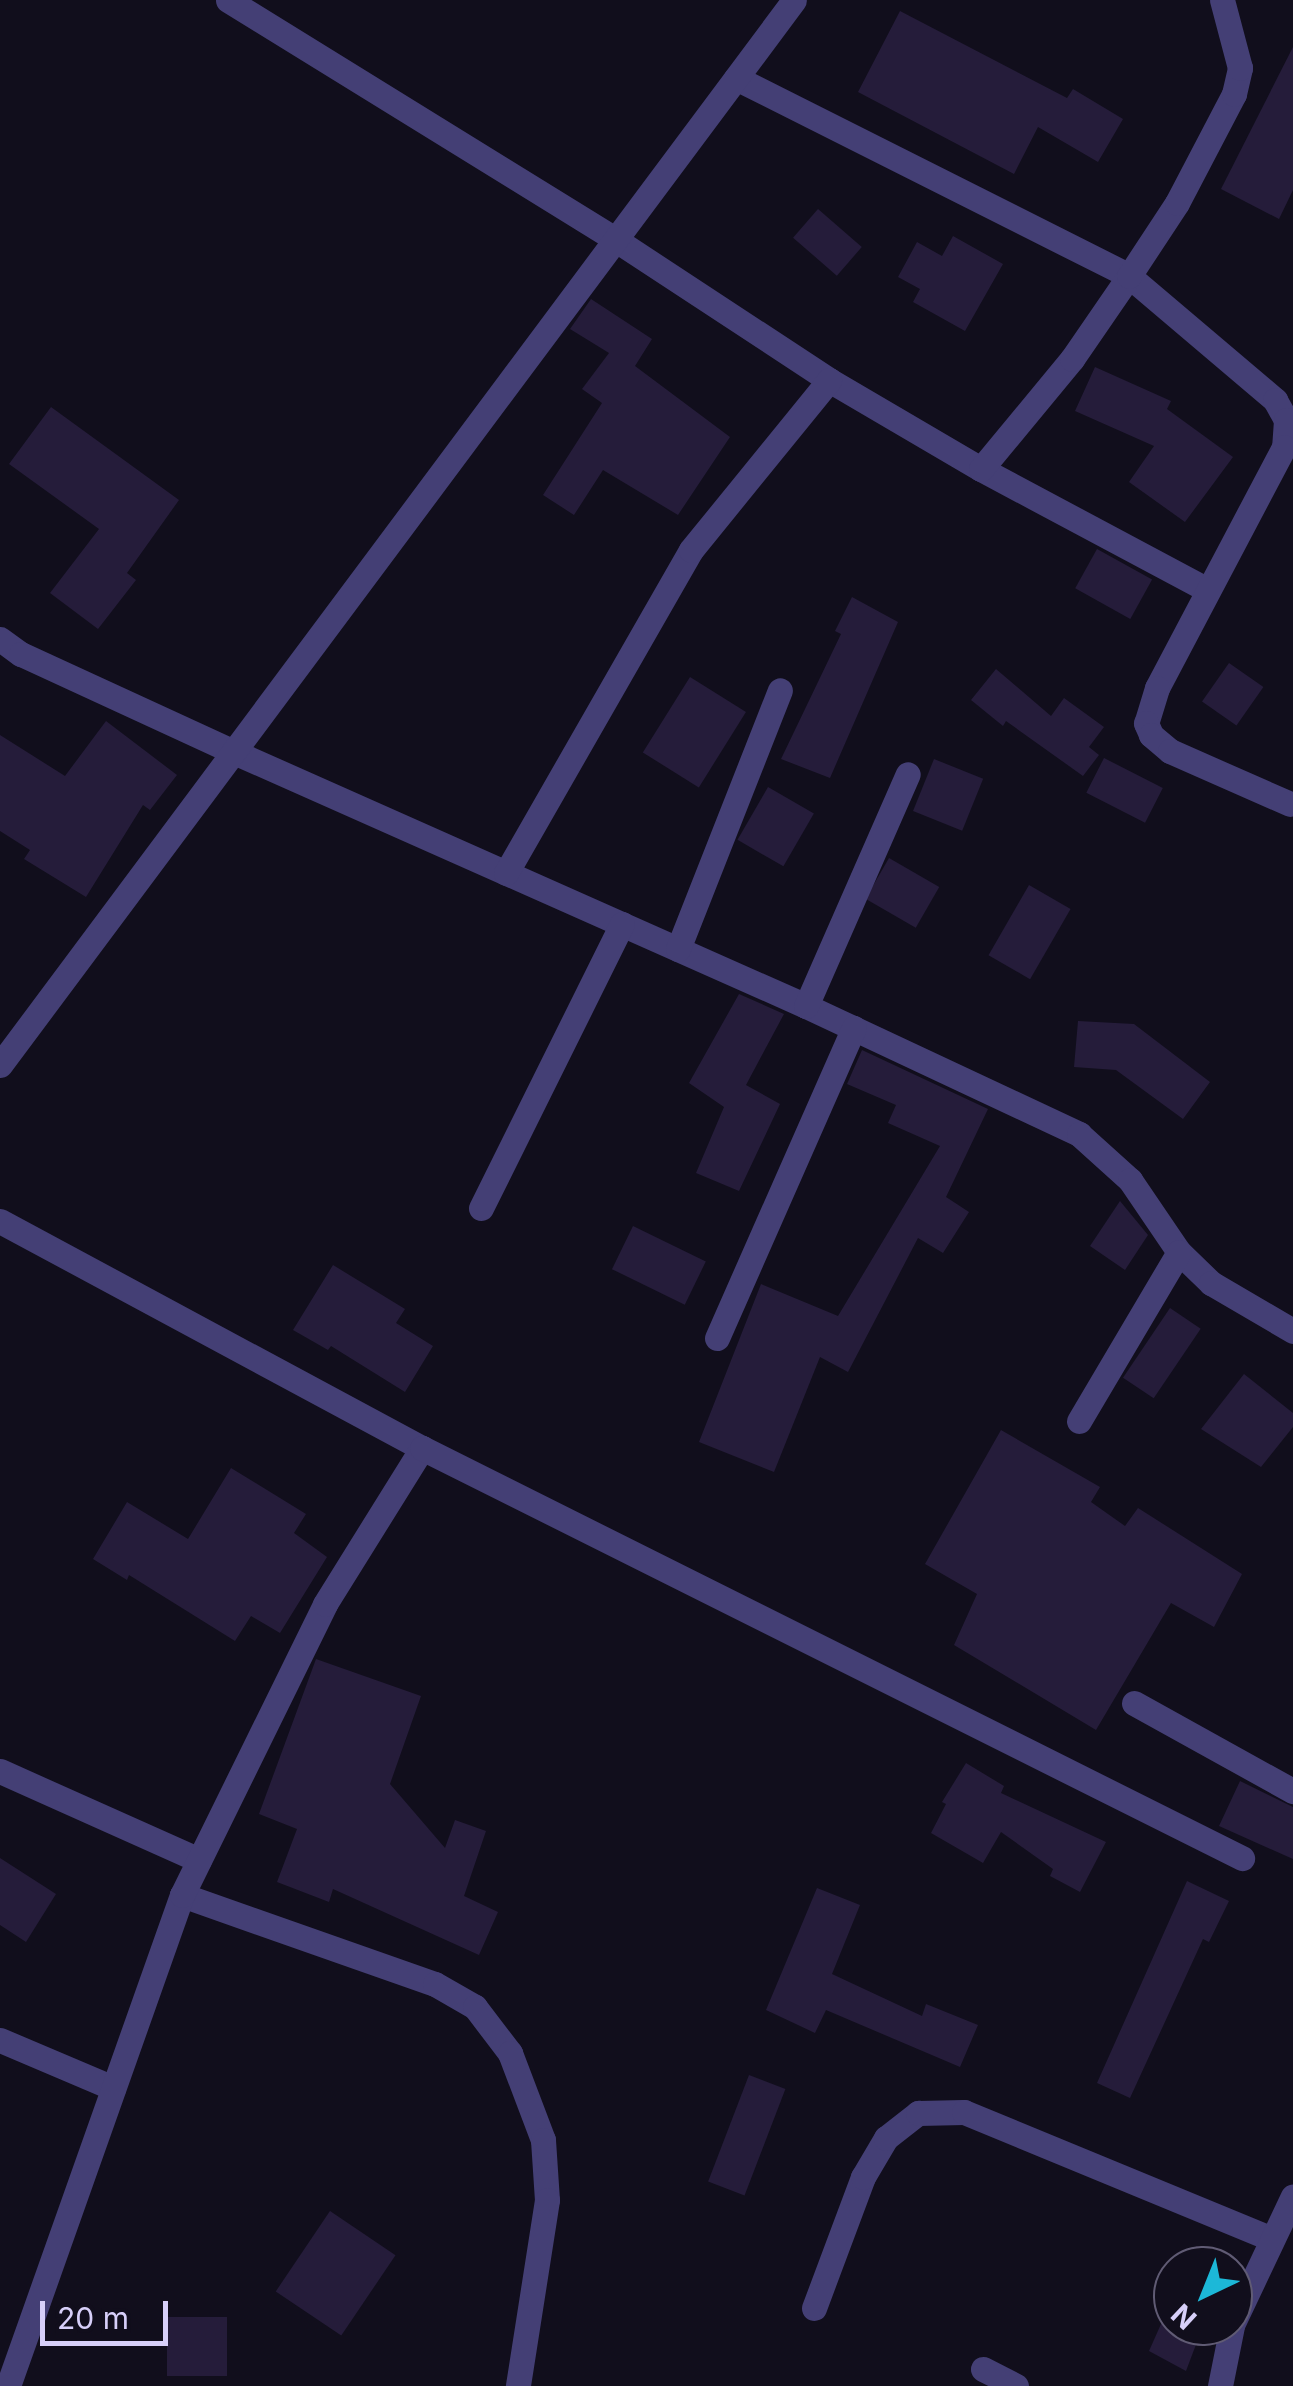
<!DOCTYPE html>
<html>
<head>
<meta charset="utf-8">
<style>
  body { margin:0 }
  #map { position:relative; width:1293px; height:2386px; overflow:hidden; background:#110e1c; font-family:Inter,sans-serif }
  div>[style] { position:absolute }
  .building>* { inset:0; background:#251c3a; transform-origin:0 0 }
  .minor>* { height:25px; margin:-12.5px; padding:0 12.5px; transform-origin:12.5px; border-radius:12.5px; background:#443f75 }
  span { translate:-50% -50%; white-space:nowrap; text-align:center; line-height:1.15; -webkit-text-stroke:8px #110e1c; paint-order:stroke }
  .north { position:absolute; left:1153px; top:2246px; width:100px; height:100px; box-sizing:border-box; background:#110e1c; border:2px solid #605b74; border-radius:50%; rotate:223deg; font-size:28px; font-weight:700; line-height:40px; text-align:center; color:#d7cff9 }
  .north::after { content:''; display:block; margin:auto; width:35px; height:45px; background:#1cb8d8; clip-path:polygon(50% 0,100% 100%,50% 72%,0 100%) }
  .scale { position:absolute; left:40px; top:2301px; width:128px; height:45px; box-sizing:border-box; border:5px solid #d7cff9; border-top:0; padding-left:12px; font-size:30px; line-height:35px; white-space:nowrap; color:#d7cff9; -webkit-text-stroke:8px #110e1c; paint-order:stroke }
</style>
</head>
<body>
<div id="map">
  <div class="building">
    <div style="clip-path:polygon(900px 11px,1067px 98px,1073px 89px,1123px 119px,1098px 162px,1038px 127px,1014px 174px,858px 92px)"></div>
    <div style="clip-path:polygon(1293px 47px,1293px 190px,1279px 219px,1221px 189px)"></div>
    <div style="left:818px;top:209px;width:58px;height:38px;rotate:41deg"></div>
    <div style="clip-path:polygon(953px 236px,1003px 264px,965px 331px,913px 302px,920px 289px,898px 277px,917px 242px,942px 256px)"></div>
    <div style="clip-path:polygon(591px 299px,652px 339px,635px 366px,730px 437px,678px 515px,603px 470px,574px 515px,543px 495px,602px 403px,582px 389px,609px 353px,570px 329px)"></div>
    <div style="clip-path:polygon(1095px 367px,1171px 401px,1167px 409px,1233px 457px,1185px 522px,1129px 482px,1154px 446px,1075px 411px)"></div>
    <div style="clip-path:polygon(51px 407px,179px 500px,127px 573px,136px 580px,98px 629px,50px 593px,99px 529px,9px 464px)"></div>
    <div style="left:1097px;top:549px;width:63px;height:45px;rotate:29deg"></div>
    <div style="clip-path:polygon(852px 597px,898px 622px,830px 778px,781px 759px,841px 634px,835px 631px)"></div>
    <div style="left:1229px;top:663px;width:42px;height:47px;rotate:35deg"></div>
    <div style="clip-path:polygon(996px 669px,1051px 716px,1064px 698px,1104px 727px,1089px 747px,1099px 755px,1083px 776px,1006px 721px,1003px 726px,971px 700px)"></div>
    <div style="left:690px;top:677px;width:66px;height:89px;rotate:32deg"></div>
    <div style="clip-path:polygon(106px 721px,177px 775px,150px 810px,143px 805px,86px 897px,24px 859px,30px 850px,0 831px,0 735px,65px 776px)"></div>
    <div style="left:1104px;top:758px;width:66px;height:39px;rotate:27deg"></div>
    <div style="left:934px;top:759px;width:53px;height:56px;rotate:22deg"></div>
    <div style="left:768px;top:787px;width:53px;height:61px;rotate:30deg"></div>
    <div style="left:889px;top:858px;width:58px;height:47px;rotate:30deg"></div>
    <div style="left:1029px;top:885px;width:48px;height:81px;rotate:30deg"></div>
    <div style="clip-path:polygon(739px 994px,784px 1014px,746px 1085px,780px 1104px,739px 1191px,696px 1173px,724px 1107px,689px 1083px)"></div>
    <div style="clip-path:polygon(1078px 1021px,1134px 1024px,1210px 1082px,1183px 1119px,1116px 1070px,1074px 1067px)"></div>
    <div style="clip-path:polygon(862px 1050px,988px 1109px,946px 1197px,969px 1212px,943px 1253px,918px 1238px,848px 1372px,820px 1357px,774px 1472px,699px 1442px,761px 1284px,838px 1316px,940px 1146px,888px 1123px,896px 1105px,847px 1084px)"></div>
    <div style="clip-path:polygon(1120px 1201px,1148px 1235px,1125px 1270px,1090px 1246px)"></div>
    <div style="left:633px;top:1226px;width:81px;height:48px;rotate:26deg"></div>
    <div style="clip-path:polygon(333px 1265px,405px 1309px,396px 1323px,433px 1346px,405px 1392px,331px 1346px,328px 1350px,293px 1330px)"></div>
    <div style="left:1170px;top:1308px;width:37px;height:84px;rotate:34deg"></div>
    <div style="clip-path:polygon(1244px 1374px,1293px 1413px,1293px 1427px,1261px 1467px,1201px 1429px)"></div>
    <div style="clip-path:polygon(1001px 1430px,1100px 1487px,1091px 1502px,1125px 1526px,1138px 1508px,1242px 1574px,1214px 1627px,1171px 1603px,1096px 1730px,954px 1645px,977px 1594px,925px 1564px)"></div>
    <div style="clip-path:polygon(231px 1468px,306px 1514px,294px 1533px,327px 1557px,280px 1633px,251px 1616px,235px 1641px,129px 1575px,127px 1580px,93px 1559px,127px 1502px,188px 1539px)"></div>
    <div style="clip-path:polygon(316px 1659px,421px 1696px,390px 1784px,445px 1848px,455px 1820px,486px 1831px,464px 1896px,498px 1912px,479px 1955px,333px 1889px,329px 1902px,277px 1882px,297px 1829px,259px 1814px)"></div>
    <div style="clip-path:polygon(966px 1763px,1004px 1786px,1001px 1793px,1106px 1842px,1080px 1892px,1050px 1876px,1053px 1869px,1001px 1832px,983px 1863px,931px 1833px,946px 1804px,942px 1802px)"></div>
    <div style="clip-path:polygon(1240px 1781px,1293px 1807px,1293px 1859px,1219px 1826px)"></div>
    <div style="clip-path:polygon(0 1858px,56px 1894px,26px 1942px,0 1925px)"></div>
    <div style="clip-path:polygon(1187px 1881px,1229px 1901px,1209px 1942px,1203px 1939px,1130px 2098px,1097px 2083px)"></div>
    <div style="clip-path:polygon(817px 1888px,860px 1905px,832px 1974px,922px 2016px,926px 2004px,978px 2025px,960px 2067px,826px 2010px,815px 2033px,766px 2010px)"></div>
    <div style="left:749px;top:2075px;width:39px;height:114px;rotate:21deg"></div>
    <div style="left:330px;top:2211px;width:79px;height:97px;rotate:34deg"></div>
    <div style="clip-path:polygon(1196px 2246px,1232px 2255px,1227px 2266px,1187px 2266px)"></div>
    <div style="clip-path:polygon(1173px 2297px,1173px 2326px,1203px 2326px,1186px 2371px,1149px 2351px)"></div>
    <div style="left:167px;top:2317px;width:60px;height:59px"></div>
  </div>
  <div class="minor">
    <div style="left:228px;top:0;width:456px;rotate:31.7deg"></div>
    <div style="left:616px;top:240px;width:255px;rotate:33.3deg"></div>
    <div style="left:829px;top:380px;width:176px;rotate:30.4deg"></div>
    <div style="left:981px;top:469px;width:257px;rotate:28.1deg"></div>
    <div style="left:736px;top:78px;width:440px;rotate:26.7deg"></div>
    <div style="left:1129px;top:276px;width:192px;rotate:40.3deg"></div>
    <div style="left:1275px;top:400px;width:23px;rotate:61deg"></div>
    <div style="left:1286px;top:420px;width:27px;rotate:94deg"></div>
    <div style="left:1284px;top:447px;width:272px;rotate:117.8deg"></div>
    <div style="left:1157px;top:688px;width:37px;rotate:107deg"></div>
    <div style="left:1146px;top:723px;width:13px;rotate:67deg"></div>
    <div style="left:1151px;top:735px;width:25px;rotate:40deg"></div>
    <div style="left:1170px;top:751px;width:131px;rotate:23.8deg"></div>
    <div style="left:981px;top:469px;width:143px;rotate:-50.4deg"></div>
    <div style="left:1072px;top:359px;width:101px;rotate:-55.5deg"></div>
    <div style="left:1129px;top:276px;width:87px;rotate:-56.7deg"></div>
    <div style="left:1177px;top:203px;width:123px;rotate:-62.4deg"></div>
    <div style="left:1234px;top:94px;width:27px;rotate:-77deg"></div>
    <div style="left:1240px;top:68px;width:70px;rotate:-104.8deg"></div>
    <div style="left:0;top:639px;width:26px;rotate:36deg"></div>
    <div style="left:21px;top:654px;width:234px;rotate:24.7deg"></div>
    <div style="left:234px;top:752px;width:626px;rotate:23.94deg"></div>
    <div style="left:806px;top:1006px;width:302px;rotate:25.1deg"></div>
    <div style="left:1079px;top:1134px;width:69px;rotate:42deg"></div>
    <div style="left:1130px;top:1180px;width:87px;rotate:55.8deg"></div>
    <div style="left:1179px;top:1252px;width:45px;rotate:44.1deg"></div>
    <div style="left:1211px;top:1283px;width:95px;rotate:30.3deg"></div>
    <div style="left:506px;top:873px;width:372px;rotate:-60.2deg"></div>
    <div style="left:691px;top:550px;width:219px;rotate:-50.9deg"></div>
    <div style="left:678px;top:949px;width:278px;rotate:-68.5deg"></div>
    <div style="left:806px;top:1006px;width:253px;rotate:-66.3deg"></div>
    <div style="left:0;top:1065px;width:1328px;rotate:-53.29deg"></div>
    <div style="left:481px;top:1208px;width:317px;rotate:-63.6deg"></div>
    <div style="left:0;top:1221px;width:479px;rotate:28.3deg"></div>
    <div style="left:717px;top:1338px;width:339px;rotate:-66.2deg"></div>
    <div style="left:1079px;top:1421px;width:196px;rotate:-59.4deg"></div>
    <div style="left:1134px;top:1703px;width:182px;rotate:29deg"></div>
    <div style="left:0;top:1771px;width:218px;rotate:24.1deg"></div>
    <div style="left:182px;top:1895px;width:268px;rotate:19.4deg"></div>
    <div style="left:435px;top:1984px;width:46px;rotate:29.9deg"></div>
    <div style="left:475px;top:2007px;width:58px;rotate:52.7deg"></div>
    <div style="left:510px;top:2053px;width:93px;rotate:69.2deg"></div>
    <div style="left:543px;top:2140px;width:60px;rotate:86.2deg"></div>
    <div style="left:547px;top:2200px;width:188px;rotate:98.9deg"></div>
    <div style="left:0;top:2040px;width:123px;rotate:23deg"></div>
    <div style="left:814px;top:2308px;width:140px;rotate:-69.5deg"></div>
    <div style="left:863px;top:2177px;width:45px;rotate:-59.5deg"></div>
    <div style="left:886px;top:2138px;width:41px;rotate:-38deg"></div>
    <div style="left:918px;top:2113px;width:46px;rotate:-1.2deg"></div>
    <div style="left:964px;top:2112px;width:333px;rotate:22.4deg"></div>
    <div style="left:1233px;top:2323px;width:140px;rotate:-64.7deg"></div>
    <div style="left:983px;top:2369px;width:37px;rotate:27deg"></div>
    <div style="left:8px;top:2386px;width:521px;rotate:-70.49deg"></div>
    <div style="left:182px;top:1895px;width:324px;rotate:-63.8deg"></div>
    <div style="left:325px;top:1604px;width:184px;rotate:-58.1deg"></div>
    <div style="left:422px;top:1448px;width:917px;rotate:26.57deg"></div>
    <div style="left:1220px;top:2386px;width:61px;rotate:-78.7deg"></div>
  </div>
  <div class="north">N</div>
  <div class="scale">20 m</div>
</div>
</body>
</html>
